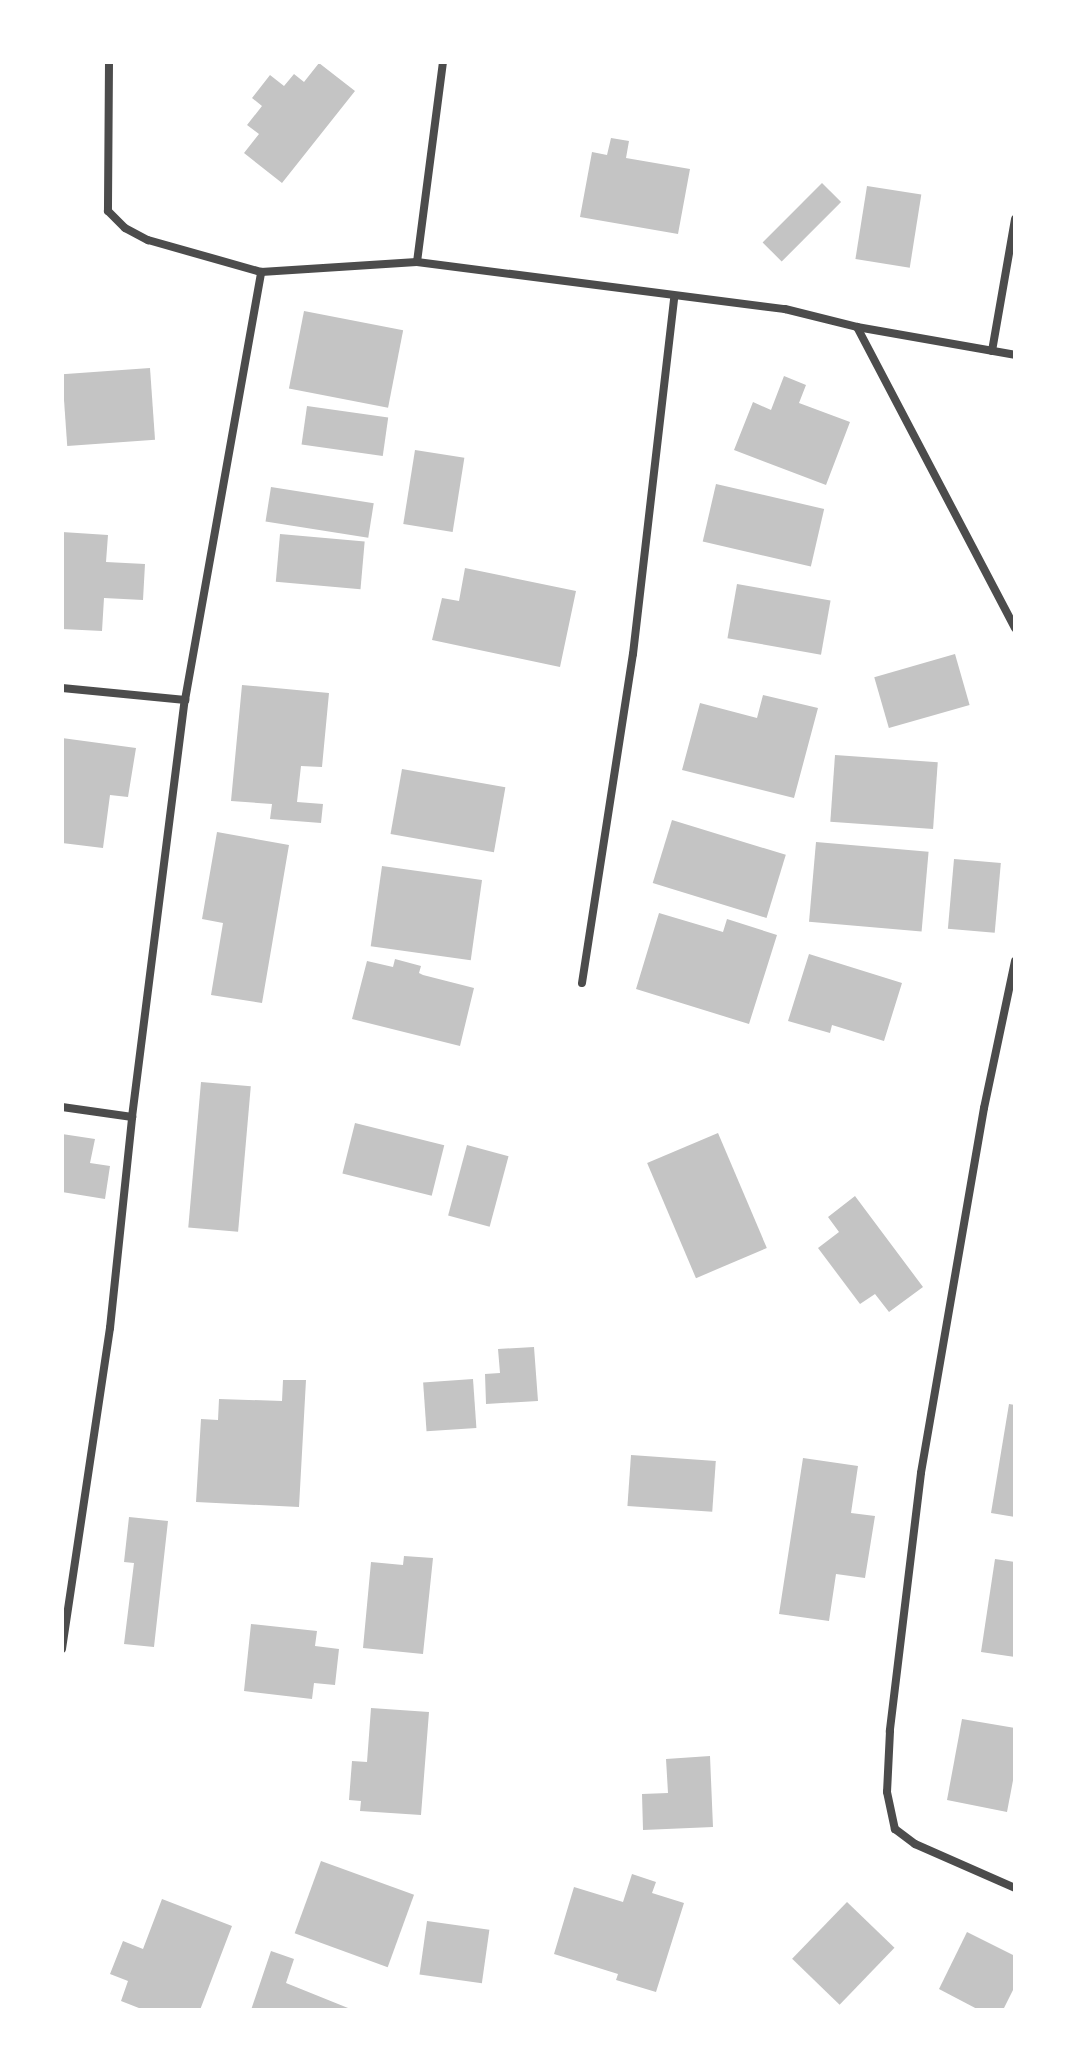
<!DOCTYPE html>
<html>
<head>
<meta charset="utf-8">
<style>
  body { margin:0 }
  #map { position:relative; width:1077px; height:2072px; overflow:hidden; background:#fff; font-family:Lato,sans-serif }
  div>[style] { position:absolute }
  .building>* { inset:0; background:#c4c4c4; transform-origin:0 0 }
  .minor>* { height:8px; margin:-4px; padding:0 4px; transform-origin:4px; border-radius:4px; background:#4c4c4c }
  span { translate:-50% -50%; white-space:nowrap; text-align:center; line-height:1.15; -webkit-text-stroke:8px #fff; paint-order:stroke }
  .frame { position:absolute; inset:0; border:64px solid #fff; pointer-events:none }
</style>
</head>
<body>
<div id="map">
  <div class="building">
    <div style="clip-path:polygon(319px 63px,355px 91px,282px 183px,244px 153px,259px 134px,247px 125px,262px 106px,252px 98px,270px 75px,284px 86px,294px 74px,304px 82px)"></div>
    <div style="clip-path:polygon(611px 138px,629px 141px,626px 158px,690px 169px,678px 234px,580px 217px,592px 152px,607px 155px)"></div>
    <div style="left:822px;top:183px;width:27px;height:84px;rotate:45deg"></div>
    <div style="left:867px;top:186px;width:55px;height:74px;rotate:9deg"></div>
    <div style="left:304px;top:311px;width:101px;height:79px;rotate:11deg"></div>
    <div style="left:150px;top:368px;width:72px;height:88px;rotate:86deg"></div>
    <div style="clip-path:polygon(784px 376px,806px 385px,799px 403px,850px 422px,826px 485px,734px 450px,753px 402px,771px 410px)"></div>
    <div style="left:307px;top:406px;width:82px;height:39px;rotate:8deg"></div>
    <div style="left:415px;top:450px;width:50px;height:75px;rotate:9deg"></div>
    <div style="left:716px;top:484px;width:111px;height:59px;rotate:13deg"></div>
    <div style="left:271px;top:487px;width:104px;height:35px;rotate:9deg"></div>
    <div style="clip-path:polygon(62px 532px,108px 535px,106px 562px,145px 564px,143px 600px,104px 598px,102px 631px,62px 629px)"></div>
    <div style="left:280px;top:534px;width:85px;height:48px;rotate:5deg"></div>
    <div style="clip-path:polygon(465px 568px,576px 591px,560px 667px,432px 640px,442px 598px,459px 601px)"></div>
    <div style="left:737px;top:584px;width:95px;height:55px;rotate:10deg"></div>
    <div style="left:955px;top:654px;width:53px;height:84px;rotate:74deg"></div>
    <div style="clip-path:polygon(242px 685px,329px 693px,322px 767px,301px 766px,297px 802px,323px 804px,321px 823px,270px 819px,272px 804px,231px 801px)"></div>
    <div style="clip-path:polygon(763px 695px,818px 708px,794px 798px,682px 770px,700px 703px,757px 718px)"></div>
    <div style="clip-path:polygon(62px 738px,136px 748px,128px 797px,110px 795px,103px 848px,62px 843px)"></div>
    <div style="left:835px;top:755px;width:103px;height:67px;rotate:4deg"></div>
    <div style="left:402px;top:769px;width:105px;height:66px;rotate:10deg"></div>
    <div style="left:672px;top:820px;width:119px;height:66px;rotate:17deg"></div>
    <div style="clip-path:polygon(217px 832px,289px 845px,262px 1003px,211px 995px,223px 923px,202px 919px)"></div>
    <div style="left:816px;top:842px;width:113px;height:80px;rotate:5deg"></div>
    <div style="left:954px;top:859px;width:47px;height:70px;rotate:5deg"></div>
    <div style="left:382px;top:866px;width:101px;height:81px;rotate:8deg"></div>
    <div style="clip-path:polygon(659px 913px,723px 932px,727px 919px,777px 935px,749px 1024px,636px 989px)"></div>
    <div style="clip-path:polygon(809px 954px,902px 983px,884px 1041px,832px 1025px,830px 1033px,788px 1021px)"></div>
    <div style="clip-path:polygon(395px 959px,421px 966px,419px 973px,423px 975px,474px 988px,460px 1046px,352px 1019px,367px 961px,393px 967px)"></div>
    <div style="left:201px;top:1082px;width:50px;height:146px;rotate:5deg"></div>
    <div style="left:355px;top:1123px;width:92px;height:52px;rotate:14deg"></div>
    <div style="left:718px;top:1133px;width:125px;height:77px;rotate:67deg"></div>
    <div style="clip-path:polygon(62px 1134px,95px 1139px,90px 1163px,110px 1166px,105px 1199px,62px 1192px)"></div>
    <div style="left:467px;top:1145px;width:43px;height:73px;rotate:15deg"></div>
    <div style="clip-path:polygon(855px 1196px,923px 1287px,889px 1312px,875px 1294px,860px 1304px,818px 1248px,839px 1232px,828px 1217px)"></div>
    <div style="clip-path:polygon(534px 1347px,538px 1401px,486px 1404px,485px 1374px,500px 1373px,498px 1349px)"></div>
    <div style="left:473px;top:1379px;width:49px;height:50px;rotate:86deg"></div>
    <div style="clip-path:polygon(283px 1380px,306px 1380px,299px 1507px,196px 1502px,201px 1419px,218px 1420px,219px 1399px,282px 1401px)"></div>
    <div style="clip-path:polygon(1009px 1404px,1015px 1405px,1015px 1517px,991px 1513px)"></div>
    <div style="left:631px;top:1455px;width:85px;height:51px;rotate:4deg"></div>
    <div style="clip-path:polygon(803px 1458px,858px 1466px,851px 1513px,875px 1516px,865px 1578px,836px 1574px,829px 1621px,779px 1614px)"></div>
    <div style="clip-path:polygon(129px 1517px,168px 1521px,154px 1647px,124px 1644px,134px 1563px,124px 1562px)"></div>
    <div style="clip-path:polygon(404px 1556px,433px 1558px,423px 1654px,363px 1648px,371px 1562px,403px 1565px)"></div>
    <div style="clip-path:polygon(995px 1559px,1015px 1562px,1015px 1657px,981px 1652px)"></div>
    <div style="clip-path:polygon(251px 1624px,317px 1631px,315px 1646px,339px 1649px,335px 1685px,314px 1683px,312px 1699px,244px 1691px)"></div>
    <div style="clip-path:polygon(371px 1708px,429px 1712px,421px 1815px,360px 1811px,361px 1801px,349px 1800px,352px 1761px,367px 1762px)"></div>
    <div style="clip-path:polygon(962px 1719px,1015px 1728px,1015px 1770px,1007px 1812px,947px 1800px)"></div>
    <div style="clip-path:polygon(710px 1756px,713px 1827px,643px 1830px,642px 1794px,668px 1793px,666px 1759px)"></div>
    <div style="left:321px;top:1861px;width:99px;height:77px;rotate:20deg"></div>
    <div style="clip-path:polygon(632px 1874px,656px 1882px,652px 1893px,684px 1903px,656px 1992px,616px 1980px,618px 1974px,554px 1954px,574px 1887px,623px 1902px)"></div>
    <div style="clip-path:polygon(162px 1899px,232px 1926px,200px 2010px,144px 2010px,121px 2001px,128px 1981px,110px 1974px,123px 1941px,143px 1949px)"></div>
    <div style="left:847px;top:1902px;width:66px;height:79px;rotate:44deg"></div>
    <div style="left:427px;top:1921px;width:63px;height:54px;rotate:8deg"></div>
    <div style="clip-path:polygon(967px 1932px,1015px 1956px,1015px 1986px,1003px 2010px,979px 2010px,939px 1989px)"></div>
    <div style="clip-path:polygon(271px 1951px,294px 1959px,286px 1983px,353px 2010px,251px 2010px)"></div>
  </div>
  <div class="minor">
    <div style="left:109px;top:62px;width:149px;rotate:90.4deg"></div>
    <div style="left:108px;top:211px;width:24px;rotate:45deg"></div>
    <div style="left:125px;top:228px;width:26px;rotate:28deg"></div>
    <div style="left:148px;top:240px;width:117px;rotate:15.8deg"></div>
    <div style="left:261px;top:272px;width:156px;rotate:-3.7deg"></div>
    <div style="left:417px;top:262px;width:371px;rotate:7.3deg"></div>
    <div style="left:785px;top:309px;width:74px;rotate:14deg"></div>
    <div style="left:857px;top:327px;width:160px;rotate:10deg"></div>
    <div style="left:417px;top:262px;width:202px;rotate:-82.6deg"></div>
    <div style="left:857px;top:327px;width:340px;rotate:62.3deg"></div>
    <div style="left:992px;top:351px;width:134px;rotate:-80.1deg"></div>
    <div style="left:62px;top:688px;width:124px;rotate:5.6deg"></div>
    <div style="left:1015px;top:961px;width:150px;rotate:101.9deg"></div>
    <div style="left:984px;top:1108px;width:370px;rotate:99.8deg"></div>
    <div style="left:921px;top:1473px;width:260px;rotate:96.9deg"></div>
    <div style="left:890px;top:1731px;width:61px;rotate:92.8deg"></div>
    <div style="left:887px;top:1792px;width:38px;rotate:78deg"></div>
    <div style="left:895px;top:1829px;width:25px;rotate:37deg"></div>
    <div style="left:915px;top:1844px;width:109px;rotate:23.7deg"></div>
    <div style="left:582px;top:983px;width:333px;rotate:-81.2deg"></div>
    <div style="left:633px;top:654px;width:359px;rotate:-83.4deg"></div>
    <div style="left:62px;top:1107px;width:71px;rotate:8.1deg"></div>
    <div style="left:62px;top:1649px;width:325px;rotate:-81.5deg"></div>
    <div style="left:110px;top:1328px;width:212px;rotate:-84deg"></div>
    <div style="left:132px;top:1117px;width:420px;rotate:-82.8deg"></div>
    <div style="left:185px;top:700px;width:435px;rotate:-79.9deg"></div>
  </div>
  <div class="frame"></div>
</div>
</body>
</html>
